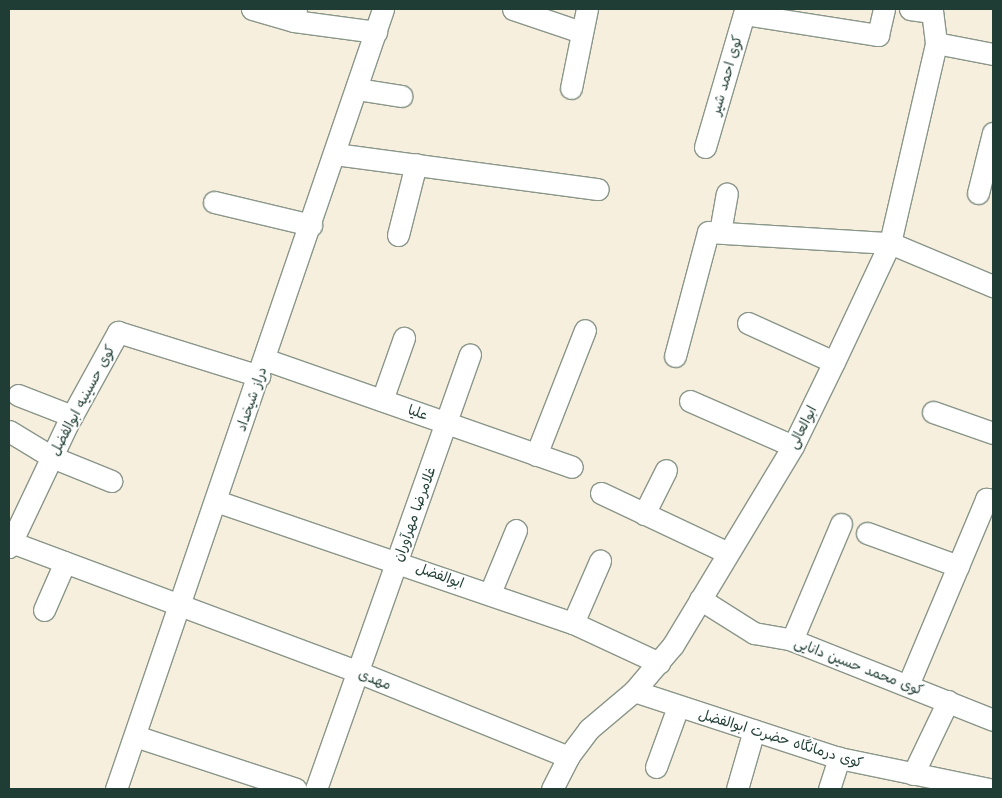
<!DOCTYPE html>
<html>
<head>
<meta charset="utf-8">
<style>
  body { margin:0 }
  #map { position:relative; width:1002px; height:798px; overflow:hidden; background:#f6efde; font-family:"Playpen Sans","Playpen Sans Arabic",sans-serif }
  div>[style] { position:absolute }
  .roads { filter:drop-shadow(1px 0 #8a9689) drop-shadow(-1px 0 #8a9689) drop-shadow(0 1px #8a9689) drop-shadow(0 -1px #8a9689) }
  .minor>* { height:21px; margin:-10.5px; padding:0 10.5px; transform-origin:10.5px; border-radius:10.5px; background:#fff }
  span { translate:-50% -50%; white-space:nowrap; text-align:center; line-height:1.15; -webkit-text-stroke:4px #fff; paint-order:stroke }
  .street-label { font-size:14px; color:#1f3d34 }
  .frame { position:absolute; inset:0; border:10px solid #1f3d34; pointer-events:none }
</style>
</head>
<body>
<div id="map">
  <div class="roads">
    <div class="minor">
      <div style="left:252px;top:9px;width:44px;rotate:15.9deg"></div>
      <div style="left:296px;top:9px;width:12px;rotate:99deg"></div>
      <div style="left:294px;top:21px;width:83px;rotate:7.6deg"></div>
      <div style="left:513px;top:9px;width:72px;rotate:18.7deg"></div>
      <div style="left:910px;top:9px;width:22px;rotate:8deg"></div>
      <div style="left:936px;top:43px;width:58px;rotate:10.9deg"></div>
      <div style="left:571px;top:88px;width:81px;rotate:-78.6deg"></div>
      <div style="left:357px;top:89px;width:45px;rotate:9deg"></div>
      <div style="left:705px;top:147px;width:139px;rotate:-73.7deg"></div>
      <div style="left:744px;top:14px;width:136px;rotate:8.9deg"></div>
      <div style="left:878px;top:35px;width:27px;rotate:-77deg"></div>
      <div style="left:335px;top:154px;width:265px;rotate:7.6deg"></div>
      <div style="left:978px;top:193px;width:62px;rotate:-76deg"></div>
      <div style="left:214px;top:202px;width:100px;rotate:13.3deg"></div>
      <div style="left:720px;top:232px;width:39px;rotate:-80deg"></div>
      <div style="left:398px;top:235px;width:73px;rotate:-75.8deg"></div>
      <div style="left:748px;top:323px;width:94px;rotate:24.4deg"></div>
      <div style="left:675px;top:356px;width:128px;rotate:-75.1deg"></div>
      <div style="left:708px;top:232px;width:182px;rotate:3.5deg"></div>
      <div style="left:890px;top:243px;width:112px;rotate:22.7deg"></div>
      <div style="left:264px;top:359px;width:326px;rotate:19.3deg"></div>
      <div style="left:18px;top:395px;width:58px;rotate:21.3deg"></div>
      <div style="left:382px;top:400px;width:66px;rotate:-70.5deg"></div>
      <div style="left:690px;top:401px;width:112px;rotate:23.6deg"></div>
      <div style="left:933px;top:412px;width:64px;rotate:19.3deg"></div>
      <div style="left:9px;top:431px;width:50px;rotate:31.2deg"></div>
      <div style="left:52px;top:457px;width:64px;rotate:22.1deg"></div>
      <div style="left:536px;top:455px;width:134px;rotate:-68.6deg"></div>
      <div style="left:601px;top:493px;width:140px;rotate:25.3deg"></div>
      <div style="left:216px;top:501px;width:377px;rotate:18.9deg"></div>
      <div style="left:573px;top:623px;width:95px;rotate:24.9deg"></div>
      <div style="left:644px;top:514px;width:49px;rotate:-63.4deg"></div>
      <div style="left:867px;top:533px;width:97px;rotate:19.9deg"></div>
      <div style="left:11px;top:542px;width:371px;rotate:20.5deg"></div>
      <div style="left:358px;top:672px;width:227px;rotate:22deg"></div>
      <div style="left:9px;top:547px;width:137px;rotate:-64.6deg"></div>
      <div style="left:68px;top:423px;width:104px;rotate:-61.2deg"></div>
      <div style="left:118px;top:332px;width:148px;rotate:17.3deg"></div>
      <div style="left:490px;top:593px;width:68px;rotate:-67.6deg"></div>
      <div style="left:700px;top:599px;width:64px;rotate:32.2deg"></div>
      <div style="left:754px;top:633px;width:39px;rotate:10deg"></div>
      <div style="left:792px;top:640px;width:216px;rotate:21.7deg"></div>
      <div style="left:44px;top:610px;width:52px;rotate:-66.4deg"></div>
      <div style="left:573px;top:623px;width:68px;rotate:-66.5deg"></div>
      <div style="left:792px;top:640px;width:126px;rotate:-67.1deg"></div>
      <div style="left:908px;top:685px;width:202px;rotate:-67.2deg"></div>
      <div style="left:986px;top:499px;width:7px;rotate:8deg"></div>
      <div style="left:634px;top:691px;width:216px;rotate:18.1deg"></div>
      <div style="left:839px;top:758px;width:153px;rotate:11.7deg"></div>
      <div style="left:135px;top:736px;width:169px;rotate:18.2deg"></div>
      <div style="left:656px;top:767px;width:64px;rotate:-69.9deg"></div>
      <div style="left:913px;top:774px;width:81px;rotate:-64.4deg"></div>
      <div style="left:116px;top:789px;width:824px;rotate:-71.1deg"></div>
      <div style="left:316px;top:789px;width:461px;rotate:-70.5deg"></div>
      <div style="left:552px;top:789px;width:36px;rotate:-63deg"></div>
      <div style="left:568px;top:757px;width:35px;rotate:-53deg"></div>
      <div style="left:589px;top:729px;width:59px;rotate:-40.2deg"></div>
      <div style="left:634px;top:691px;width:60px;rotate:-49.7deg"></div>
      <div style="left:673px;top:645px;width:232px;rotate:-58.9deg"></div>
      <div style="left:793px;top:446px;width:93px;rotate:-64deg"></div>
      <div style="left:834px;top:362px;width:132px;rotate:-64.8deg"></div>
      <div style="left:890px;top:243px;width:205px;rotate:-77deg"></div>
      <div style="left:936px;top:43px;width:34px;rotate:-97deg"></div>
      <div style="left:737px;top:789px;width:61px;rotate:-73.9deg"></div>
      <div style="left:829px;top:789px;width:33px;rotate:-72deg"></div>
    </div>
  </div>
  <div class="street-label">
    <span style="left:726px;top:75px;rotate:-74deg">کوی احمد شیر</span>
    <span style="left:251px;top:399px;rotate:-71deg">دراز شیخداد</span>
    <span style="left:82px;top:400px;rotate:-62deg">کوی حسینیه ابوالفضل</span>
    <span style="left:418px;top:412px;rotate:19deg">علیا</span>
    <span style="left:802px;top:427px;rotate:-63deg">ابوالعالی</span>
    <span style="left:414px;top:514px;rotate:-70deg">غلامرضا مهرآوران</span>
    <span style="left:440px;top:575px;rotate:20deg">ابوالفضل</span>
    <span style="left:859px;top:666px;rotate:21deg">کوی محمد حسین دانایی</span>
    <span style="left:375px;top:679px;rotate:22deg">مهدی</span>
    <span style="left:781px;top:738px;rotate:17deg">کوی درمانگاه حضرت ابوالفضل</span>
  </div>
  <div class="frame"></div>
</div>
</body>
</html>
